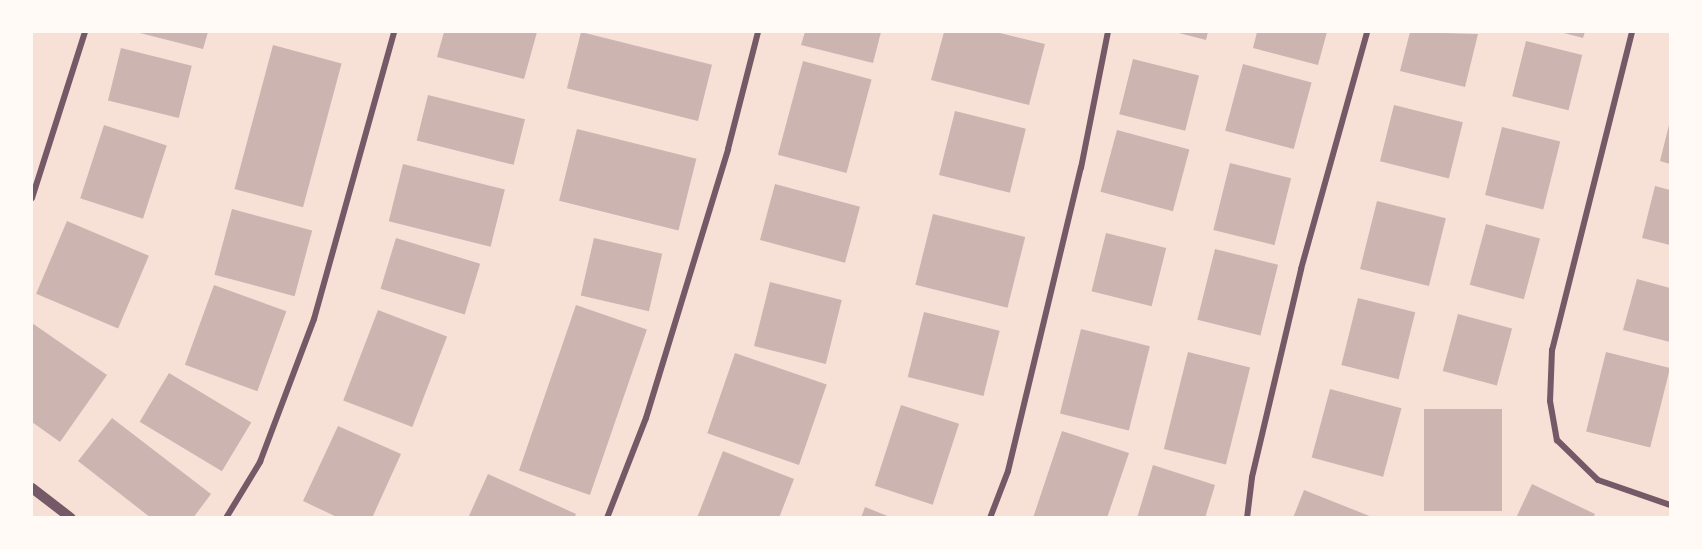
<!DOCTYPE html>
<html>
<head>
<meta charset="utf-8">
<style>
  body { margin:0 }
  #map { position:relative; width:1702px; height:549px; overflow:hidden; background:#f7e1d7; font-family:"Roboto Condensed",sans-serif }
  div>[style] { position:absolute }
  .building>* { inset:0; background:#ccb4b1; transform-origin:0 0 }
  .minor>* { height:6px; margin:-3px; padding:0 3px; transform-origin:3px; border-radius:3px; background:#755966 }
  .tertiary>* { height:10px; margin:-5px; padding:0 5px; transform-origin:5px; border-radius:5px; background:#755966 }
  span { translate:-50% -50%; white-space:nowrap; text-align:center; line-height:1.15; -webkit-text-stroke:6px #fffaf5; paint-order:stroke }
  .frame { position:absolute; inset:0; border:33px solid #fffaf5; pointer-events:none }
</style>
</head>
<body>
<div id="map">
  <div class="building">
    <div style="clip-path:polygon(136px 32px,208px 32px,203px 49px)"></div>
    <div style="clip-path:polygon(444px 32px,537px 32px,524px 79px,437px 57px)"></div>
    <div style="left:581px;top:32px;width:135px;height:58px;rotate:14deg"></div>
    <div style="clip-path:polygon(805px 32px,881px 32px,873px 63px,801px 45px)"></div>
    <div style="clip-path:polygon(944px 32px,996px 32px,1045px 44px,1029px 105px,931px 80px)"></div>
    <div style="clip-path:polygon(1175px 32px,1208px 32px,1206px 40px)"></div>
    <div style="clip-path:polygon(1257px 32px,1327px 32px,1318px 65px,1253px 48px)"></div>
    <div style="clip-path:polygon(1410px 32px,1478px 34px,1465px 87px,1400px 71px)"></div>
    <div style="clip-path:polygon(1560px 32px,1585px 32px,1583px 38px)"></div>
    <div style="left:1526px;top:41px;width:58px;height:57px;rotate:14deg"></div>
    <div style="left:273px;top:45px;width:71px;height:149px;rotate:15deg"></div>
    <div style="left:121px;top:48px;width:73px;height:54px;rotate:14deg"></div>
    <div style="left:1133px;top:59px;width:68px;height:57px;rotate:14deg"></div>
    <div style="left:803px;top:61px;width:71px;height:97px;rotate:15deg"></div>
    <div style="left:1243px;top:64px;width:71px;height:69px;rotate:15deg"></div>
    <div style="left:428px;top:95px;width:100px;height:47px;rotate:14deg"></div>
    <div style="left:1394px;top:105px;width:71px;height:58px;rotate:14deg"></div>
    <div style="left:955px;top:111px;width:73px;height:66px;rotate:14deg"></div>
    <div style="clip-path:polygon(1670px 121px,1670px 164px,1660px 161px)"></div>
    <div style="left:104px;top:125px;width:66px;height:77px;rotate:18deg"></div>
    <div style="left:1502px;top:127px;width:60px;height:70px;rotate:14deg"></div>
    <div style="left:577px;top:129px;width:123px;height:74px;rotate:14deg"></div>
    <div style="left:1117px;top:130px;width:75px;height:64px;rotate:15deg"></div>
    <div style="left:1230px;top:163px;width:63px;height:69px;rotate:14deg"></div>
    <div style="left:403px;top:164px;width:105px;height:59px;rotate:14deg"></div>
    <div style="left:775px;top:184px;width:88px;height:58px;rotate:15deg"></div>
    <div style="clip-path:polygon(1655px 186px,1670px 190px,1670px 245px,1642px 238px)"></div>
    <div style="left:1377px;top:201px;width:71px;height:70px;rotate:14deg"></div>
    <div style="left:232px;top:209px;width:83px;height:68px;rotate:15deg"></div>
    <div style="left:933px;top:214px;width:95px;height:73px;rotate:14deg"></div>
    <div style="left:67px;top:221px;width:89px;height:79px;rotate:23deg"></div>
    <div style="left:1486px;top:224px;width:56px;height:63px;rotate:15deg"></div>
    <div style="left:1106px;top:233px;width:62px;height:60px;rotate:14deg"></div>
    <div style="left:396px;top:238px;width:88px;height:53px;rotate:17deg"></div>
    <div style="left:594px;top:238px;width:70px;height:59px;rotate:13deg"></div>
    <div style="left:1215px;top:249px;width:65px;height:73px;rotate:14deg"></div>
    <div style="clip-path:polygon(1637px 279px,1670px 288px,1670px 342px,1623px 330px)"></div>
    <div style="left:770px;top:282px;width:74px;height:66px;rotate:14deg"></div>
    <div style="left:214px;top:285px;width:77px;height:85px;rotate:20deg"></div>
    <div style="left:1358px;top:298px;width:59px;height:69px;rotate:14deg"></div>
    <div style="left:576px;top:305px;width:75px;height:175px;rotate:19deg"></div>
    <div style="left:378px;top:310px;width:74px;height:97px;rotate:21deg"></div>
    <div style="left:924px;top:312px;width:78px;height:67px;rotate:14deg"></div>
    <div style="left:1458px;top:314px;width:56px;height:59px;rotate:15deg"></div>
    <div style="clip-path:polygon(32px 323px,107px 375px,60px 442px,32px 422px)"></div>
    <div style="left:1081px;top:329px;width:71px;height:87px;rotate:14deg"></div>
    <div style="left:1188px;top:352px;width:64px;height:100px;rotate:14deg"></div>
    <div style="left:1606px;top:352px;width:66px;height:82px;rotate:14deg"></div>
    <div style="left:735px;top:353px;width:97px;height:85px;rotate:19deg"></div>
    <div style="left:169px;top:373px;width:96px;height:57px;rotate:31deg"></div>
    <div style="left:1330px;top:389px;width:74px;height:71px;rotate:15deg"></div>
    <div style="left:901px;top:405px;width:61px;height:85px;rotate:18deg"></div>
    <div style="left:1424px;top:409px;width:78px;height:102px"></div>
    <div style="clip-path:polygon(112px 418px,211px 494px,193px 518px,151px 518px,78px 461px)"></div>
    <div style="clip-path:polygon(338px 426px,401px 454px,372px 518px,339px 518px,303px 501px)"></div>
    <div style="clip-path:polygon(1062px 431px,1129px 453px,1107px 518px,1033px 518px)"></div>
    <div style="clip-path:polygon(723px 451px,794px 479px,779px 518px,697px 518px)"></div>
    <div style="clip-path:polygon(1153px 465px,1215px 485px,1205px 518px,1137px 518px)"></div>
    <div style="clip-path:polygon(488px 474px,576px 514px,574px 518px,468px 518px)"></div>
    <div style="clip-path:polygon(1532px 484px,1595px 514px,1593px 518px,1516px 518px)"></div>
    <div style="clip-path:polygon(1304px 490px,1372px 517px,1372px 518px,1293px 518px)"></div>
    <div style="clip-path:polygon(865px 507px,890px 517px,890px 518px,861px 518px)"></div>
  </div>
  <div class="minor">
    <div style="left:1632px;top:32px;width:328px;rotate:104.1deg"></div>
    <div style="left:1552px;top:350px;width:51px;rotate:92.2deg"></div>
    <div style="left:1550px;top:401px;width:40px;rotate:80deg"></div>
    <div style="left:1557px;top:440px;width:57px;rotate:44.3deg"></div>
    <div style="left:1598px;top:480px;width:76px;rotate:19.1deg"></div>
    <div style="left:32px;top:198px;width:174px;rotate:-72.3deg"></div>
    <div style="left:226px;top:518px;width:66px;rotate:-58.7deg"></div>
    <div style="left:260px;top:462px;width:153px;rotate:-69.3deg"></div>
    <div style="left:314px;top:319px;width:298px;rotate:-74.4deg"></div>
    <div style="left:607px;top:518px;width:107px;rotate:-68.7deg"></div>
    <div style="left:646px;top:418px;width:281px;rotate:-73deg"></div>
    <div style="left:728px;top:149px;width:121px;rotate:-75.6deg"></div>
    <div style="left:990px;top:518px;width:50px;rotate:-69deg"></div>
    <div style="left:1008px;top:471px;width:312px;rotate:-76.5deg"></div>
    <div style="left:1081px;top:168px;width:139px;rotate:-78.8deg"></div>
    <div style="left:1247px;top:518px;width:41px;rotate:-83deg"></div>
    <div style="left:1252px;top:477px;width:214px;rotate:-76.7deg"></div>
    <div style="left:1301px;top:269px;width:246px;rotate:-74.4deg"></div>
  </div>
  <div class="tertiary">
    <div style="left:32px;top:488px;width:49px;rotate:37.6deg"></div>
  </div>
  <div class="frame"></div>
</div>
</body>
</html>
